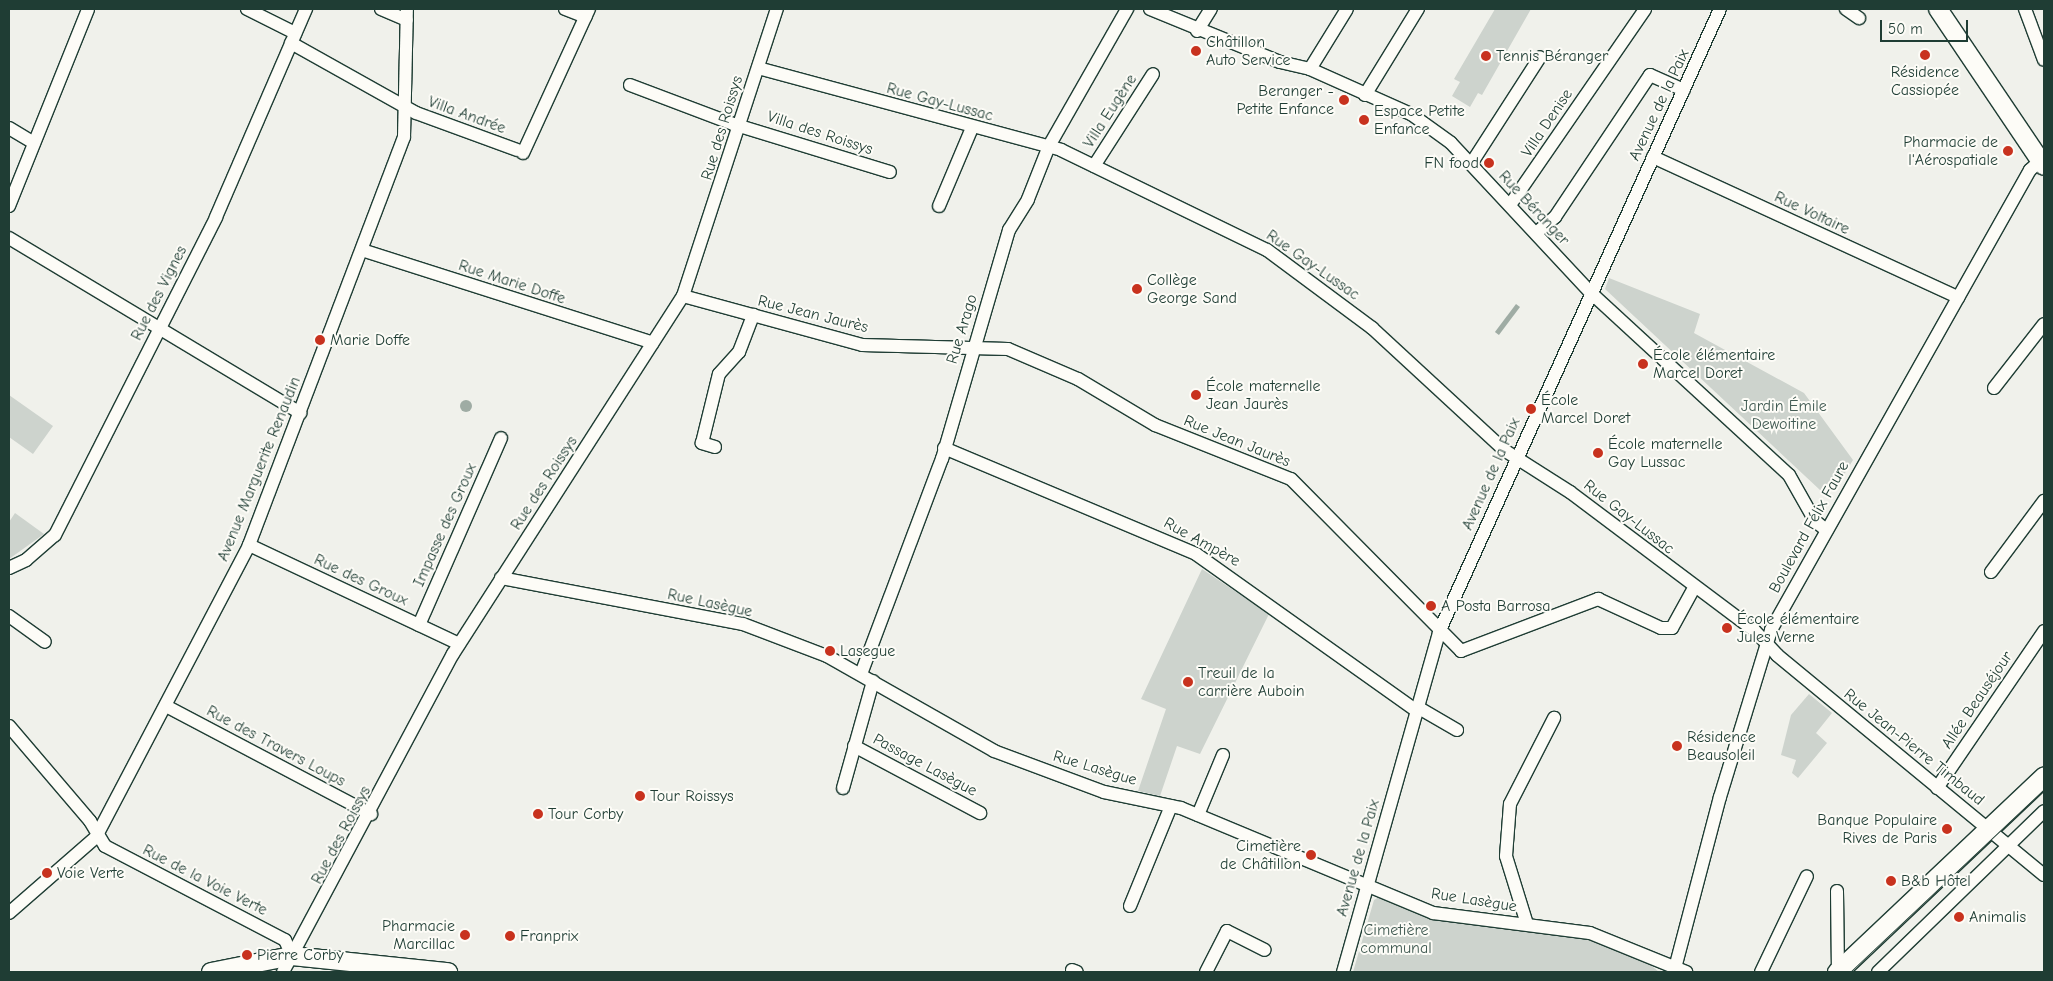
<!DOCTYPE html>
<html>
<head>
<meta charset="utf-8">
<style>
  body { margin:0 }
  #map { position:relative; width:2053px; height:981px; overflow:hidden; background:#f0f1eb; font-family:"Comic Neue",sans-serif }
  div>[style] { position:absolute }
  .green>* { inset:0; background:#cdd3cd }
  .water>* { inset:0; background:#9faca4; transform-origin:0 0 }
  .round { border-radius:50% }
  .roads { filter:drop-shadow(1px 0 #1f3d34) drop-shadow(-1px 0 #1f3d34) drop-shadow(0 1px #1f3d34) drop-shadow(0 -1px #1f3d34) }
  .street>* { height:12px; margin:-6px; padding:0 6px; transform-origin:6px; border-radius:6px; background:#fdfcf7 }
  .secondary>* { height:18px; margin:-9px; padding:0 9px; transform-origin:9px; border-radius:9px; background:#fdfcf7 }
  .primary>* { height:19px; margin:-9.5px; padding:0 9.5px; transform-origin:9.5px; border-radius:9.5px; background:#fdfcf7 }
  .tram>* { height:1px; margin:-0.5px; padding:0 0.5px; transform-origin:0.5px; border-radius:0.5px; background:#1f3d34 }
  .dots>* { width:14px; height:14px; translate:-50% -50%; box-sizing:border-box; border:2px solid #fdfcf7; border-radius:50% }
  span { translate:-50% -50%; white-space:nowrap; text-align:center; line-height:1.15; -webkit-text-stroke:4px #fdfcf7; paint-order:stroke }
  .poi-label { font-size:16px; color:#1f3d34 }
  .left { translate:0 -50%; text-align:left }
  .right { translate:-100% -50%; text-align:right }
  .street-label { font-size:16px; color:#1f3d34 }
  .park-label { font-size:16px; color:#425b53 }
  .frame { position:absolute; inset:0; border:10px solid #1f3d34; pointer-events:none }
  .scale { position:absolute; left:1880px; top:20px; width:88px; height:22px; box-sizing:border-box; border:2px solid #1f3d34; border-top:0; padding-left:6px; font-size:15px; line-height:18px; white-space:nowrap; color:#1f3d34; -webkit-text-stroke:4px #fdfcf7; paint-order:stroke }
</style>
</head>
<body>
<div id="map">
  <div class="green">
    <div style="clip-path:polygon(1495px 9px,1531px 9px,1482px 95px,1478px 93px,1470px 107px,1452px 96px,1460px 82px,1454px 79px)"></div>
    <div style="clip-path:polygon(1609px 278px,1700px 314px,1694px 333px,1804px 393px,1853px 460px,1834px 491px,1820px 490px,1605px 289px)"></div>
    <div style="clip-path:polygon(9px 395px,53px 426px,33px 454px,9px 437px)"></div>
    <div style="clip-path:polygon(15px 513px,44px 534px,9px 559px,9px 522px)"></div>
    <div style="clip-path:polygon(1202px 569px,1269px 614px,1200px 754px,1177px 746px,1160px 796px,1138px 791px,1166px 709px,1141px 699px)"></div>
    <div style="clip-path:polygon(1809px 694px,1832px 713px,1816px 733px,1827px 743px,1798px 778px,1792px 773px,1796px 760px,1781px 755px,1791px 715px)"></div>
    <div style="clip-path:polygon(1379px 897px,1431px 919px,1587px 939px,1642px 958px,1659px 972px,1353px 972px,1374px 900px)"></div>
  </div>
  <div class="water">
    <div style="left:1516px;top:304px;width:5px;height:35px;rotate:37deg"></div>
    <div class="round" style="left:460px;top:400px;width:12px;height:12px"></div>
  </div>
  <div class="roads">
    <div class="street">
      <div style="left:247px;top:9px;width:54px;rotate:26.6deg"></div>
      <div style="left:381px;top:9px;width:28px;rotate:23deg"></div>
      <div style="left:565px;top:9px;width:22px;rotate:21deg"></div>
      <div style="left:1150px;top:9px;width:140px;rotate:22.2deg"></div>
      <div style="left:1280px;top:62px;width:31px;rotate:13deg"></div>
      <div style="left:1310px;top:69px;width:111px;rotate:24deg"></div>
      <div style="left:1411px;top:114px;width:49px;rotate:35.9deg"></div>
      <div style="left:1451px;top:143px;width:204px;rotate:47deg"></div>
      <div style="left:1590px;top:292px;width:270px;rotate:42.6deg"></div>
      <div style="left:1789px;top:475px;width:53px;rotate:60.5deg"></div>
      <div style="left:1815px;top:521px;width:13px;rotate:39deg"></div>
      <div style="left:1846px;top:9px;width:16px;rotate:35deg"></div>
      <div style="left:2025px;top:9px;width:54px;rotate:69.6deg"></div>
      <div style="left:1197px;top:31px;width:26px;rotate:-58deg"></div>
      <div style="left:291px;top:43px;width:143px;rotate:29.2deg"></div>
      <div style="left:416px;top:113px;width:108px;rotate:20.1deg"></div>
      <div style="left:758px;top:68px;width:314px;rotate:15.1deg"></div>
      <div style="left:1061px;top:150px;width:229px;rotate:25.9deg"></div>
      <div style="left:1267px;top:250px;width:131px;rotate:36.6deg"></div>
      <div style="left:1372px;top:328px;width:180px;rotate:42.7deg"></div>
      <div style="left:1504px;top:450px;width:78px;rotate:32.5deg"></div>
      <div style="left:1570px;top:492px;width:230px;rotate:36.9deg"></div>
      <div style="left:1754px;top:630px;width:34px;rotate:47deg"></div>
      <div style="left:1777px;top:655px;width:346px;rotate:39.5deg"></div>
      <div style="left:1310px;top:69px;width:70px;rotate:-58.3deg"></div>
      <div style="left:630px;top:85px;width:110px;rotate:20.7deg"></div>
      <div style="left:733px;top:124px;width:164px;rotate:17deg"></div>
      <div style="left:1365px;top:95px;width:101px;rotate:-58.4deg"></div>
      <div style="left:9px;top:128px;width:29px;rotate:31deg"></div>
      <div style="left:523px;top:153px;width:158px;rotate:-65.4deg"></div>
      <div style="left:1653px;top:157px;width:336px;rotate:24.7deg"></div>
      <div style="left:1471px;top:164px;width:127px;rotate:-57.2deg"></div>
      <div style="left:1094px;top:166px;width:109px;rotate:-57.3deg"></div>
      <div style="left:1510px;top:205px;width:238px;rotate:-55.4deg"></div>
      <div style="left:9px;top:206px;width:212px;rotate:-68.1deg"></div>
      <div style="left:939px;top:206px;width:85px;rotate:-67.1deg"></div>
      <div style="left:1536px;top:233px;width:25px;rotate:-40deg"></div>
      <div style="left:1555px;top:217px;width:171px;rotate:-56.2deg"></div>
      <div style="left:1650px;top:75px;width:37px;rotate:24deg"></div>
      <div style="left:9px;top:238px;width:340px;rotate:31deg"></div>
      <div style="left:362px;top:250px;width:305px;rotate:17.7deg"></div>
      <div style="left:683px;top:296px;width:186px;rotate:15.3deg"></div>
      <div style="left:862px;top:345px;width:146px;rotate:1.6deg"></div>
      <div style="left:1008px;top:349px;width:76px;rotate:23.2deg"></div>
      <div style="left:1078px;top:379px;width:90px;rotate:30.9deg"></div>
      <div style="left:1155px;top:425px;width:146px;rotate:21.7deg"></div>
      <div style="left:1291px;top:479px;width:242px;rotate:45.3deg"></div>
      <div style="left:1461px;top:651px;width:147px;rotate:-20.8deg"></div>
      <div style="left:1598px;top:599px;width:69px;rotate:24.7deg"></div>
      <div style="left:1661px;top:628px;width:11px"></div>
      <div style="left:1672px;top:628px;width:46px;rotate:-61.2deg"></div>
      <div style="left:1994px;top:388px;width:81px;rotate:-52deg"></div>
      <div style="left:715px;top:447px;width:14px;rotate:-163deg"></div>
      <div style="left:702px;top:443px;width:71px;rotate:-76.2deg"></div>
      <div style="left:719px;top:374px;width:30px;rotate:-48deg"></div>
      <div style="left:739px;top:352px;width:40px;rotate:-69deg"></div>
      <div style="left:944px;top:448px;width:273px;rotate:22.8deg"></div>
      <div style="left:1196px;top:554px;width:272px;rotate:35.4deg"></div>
      <div style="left:249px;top:545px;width:232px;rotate:25.2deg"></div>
      <div style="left:9px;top:568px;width:19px;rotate:-25deg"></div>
      <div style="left:26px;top:560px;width:38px;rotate:-41deg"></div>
      <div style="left:55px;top:535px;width:356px;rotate:-63.1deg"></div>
      <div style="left:216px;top:217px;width:227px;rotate:-66.6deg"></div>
      <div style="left:1991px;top:572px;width:89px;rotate:-53.3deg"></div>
      <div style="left:501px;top:578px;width:246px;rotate:10.8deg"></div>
      <div style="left:743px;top:624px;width:90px;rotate:20.9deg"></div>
      <div style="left:827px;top:656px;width:192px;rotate:29.6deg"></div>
      <div style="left:994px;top:751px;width:117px;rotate:20.4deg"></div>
      <div style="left:1104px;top:792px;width:79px;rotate:11.7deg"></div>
      <div style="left:1181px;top:808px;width:273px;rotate:22.6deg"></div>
      <div style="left:1433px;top:913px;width:158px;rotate:7.3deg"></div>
      <div style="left:1590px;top:933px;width:104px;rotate:22.1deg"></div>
      <div style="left:9px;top:616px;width:44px;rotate:35.8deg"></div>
      <div style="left:419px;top:625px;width:204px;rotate:-66.3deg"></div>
      <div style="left:861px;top:674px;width:230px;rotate:-69.4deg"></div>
      <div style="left:942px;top:459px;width:239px;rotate:-73.7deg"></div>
      <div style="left:1009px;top:230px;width:36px;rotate:-58deg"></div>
      <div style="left:1028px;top:199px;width:57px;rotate:-68.4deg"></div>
      <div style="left:1049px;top:146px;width:158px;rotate:-60.3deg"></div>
      <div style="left:166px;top:706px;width:232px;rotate:27.8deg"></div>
      <div style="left:1419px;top:708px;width:44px;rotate:30.1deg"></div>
      <div style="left:9px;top:726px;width:125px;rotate:49.5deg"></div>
      <div style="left:90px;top:821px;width:29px;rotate:59deg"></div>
      <div style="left:105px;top:846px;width:203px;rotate:27.6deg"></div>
      <div style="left:285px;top:940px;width:17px;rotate:66deg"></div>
      <div style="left:854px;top:746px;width:143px;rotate:28deg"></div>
      <div style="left:843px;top:788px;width:111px;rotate:-74.3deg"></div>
      <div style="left:1937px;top:788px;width:190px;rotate:-55.7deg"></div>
      <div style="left:1198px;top:815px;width:65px;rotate:-67.4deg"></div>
      <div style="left:1837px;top:891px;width:80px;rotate:89.3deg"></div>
      <div style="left:1130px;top:906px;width:108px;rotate:-67.7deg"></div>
      <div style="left:9px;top:913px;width:116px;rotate:-41.1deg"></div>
      <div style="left:96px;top:837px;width:330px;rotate:-62.3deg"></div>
      <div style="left:249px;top:545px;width:436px;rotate:-69.2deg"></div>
      <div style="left:404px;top:137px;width:128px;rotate:-88.7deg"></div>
      <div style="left:1527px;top:924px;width:71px;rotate:-107.2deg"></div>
      <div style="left:1506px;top:856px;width:52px;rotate:-85.6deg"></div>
      <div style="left:1510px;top:804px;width:97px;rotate:-62.9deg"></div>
      <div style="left:1072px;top:970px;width:5px;rotate:22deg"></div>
      <div style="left:283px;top:972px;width:361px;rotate:-61.9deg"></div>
      <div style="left:453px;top:654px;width:426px;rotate:-57.3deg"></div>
      <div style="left:683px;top:296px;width:302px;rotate:-71.9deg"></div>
      <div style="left:1206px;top:972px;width:46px;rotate:-62.9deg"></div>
      <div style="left:1227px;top:931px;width:42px;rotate:26.6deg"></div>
      <div style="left:1343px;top:972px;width:353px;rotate:-74.2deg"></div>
      <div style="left:1439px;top:632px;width:683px;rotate:-65.72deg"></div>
      <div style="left:1674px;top:972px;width:181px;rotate:-75.3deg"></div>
      <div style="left:1720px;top:797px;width:175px;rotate:-73deg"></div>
      <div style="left:1771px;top:630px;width:528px;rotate:-60.62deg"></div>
      <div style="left:2030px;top:170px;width:15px;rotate:-42deg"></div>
      <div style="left:1761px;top:972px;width:106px;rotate:-64.4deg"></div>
      <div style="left:1878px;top:972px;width:231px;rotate:-44.1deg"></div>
    </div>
    <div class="secondary">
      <div style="left:1938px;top:9px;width:189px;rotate:56deg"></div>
      <div style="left:211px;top:972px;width:83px;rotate:-11.2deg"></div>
      <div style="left:292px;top:956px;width:157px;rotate:5.9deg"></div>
    </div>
    <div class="primary">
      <div style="left:1837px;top:972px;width:285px;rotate:-43.4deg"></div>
    </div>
  </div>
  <div class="tram">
    <div style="left:1850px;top:972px;width:267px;rotate:-43.3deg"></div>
  </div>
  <div class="dots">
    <div style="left:1196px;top:51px;background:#c8321e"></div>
    <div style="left:1925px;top:55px;background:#c8321e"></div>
    <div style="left:1486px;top:56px;background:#c8321e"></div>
    <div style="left:1344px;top:100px;background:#c8321e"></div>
    <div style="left:1364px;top:120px;background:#c8321e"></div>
    <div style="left:2008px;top:151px;background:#c8321e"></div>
    <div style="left:1489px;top:163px;background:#c8321e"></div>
    <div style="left:1137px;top:289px;background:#c8321e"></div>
    <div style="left:320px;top:340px;background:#c8321e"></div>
    <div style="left:1643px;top:364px;background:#c8321e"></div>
    <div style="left:1196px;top:395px;background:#c8321e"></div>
    <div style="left:1531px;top:409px;background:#c8321e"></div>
    <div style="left:1598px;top:453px;background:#c8321e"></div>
    <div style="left:1431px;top:606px;background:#c8321e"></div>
    <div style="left:1727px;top:628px;background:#c8321e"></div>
    <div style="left:830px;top:651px;background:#c8321e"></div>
    <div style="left:1188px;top:682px;background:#c8321e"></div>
    <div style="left:1677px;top:746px;background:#c8321e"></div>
    <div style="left:640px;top:796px;background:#c8321e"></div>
    <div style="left:538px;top:814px;background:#c8321e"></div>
    <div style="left:1947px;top:829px;background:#c8321e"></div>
    <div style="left:1311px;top:855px;background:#c8321e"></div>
    <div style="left:47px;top:873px;background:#c8321e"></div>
    <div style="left:1891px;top:881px;background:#c8321e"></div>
    <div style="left:1959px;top:917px;background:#c8321e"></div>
    <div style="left:465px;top:935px;background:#c8321e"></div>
    <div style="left:510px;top:936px;background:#c8321e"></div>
    <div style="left:247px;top:955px;background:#c8321e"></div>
  </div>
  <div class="poi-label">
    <span class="left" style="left:1206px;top:51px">Châtillon<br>Auto Service</span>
    <span class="left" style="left:1496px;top:56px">Tennis Béranger</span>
    <span style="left:1925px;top:81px">Résidence<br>Cassiopée</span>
    <span class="right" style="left:1334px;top:100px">Beranger -<br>Petite Enfance</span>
    <span class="left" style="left:1374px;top:120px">Espace Petite<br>Enfance</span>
    <span class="right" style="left:1998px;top:151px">Pharmacie de<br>l'Aérospatiale</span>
    <span class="right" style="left:1479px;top:163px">FN food</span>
    <span class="left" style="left:1147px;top:289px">Collège<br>George Sand</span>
    <span class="left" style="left:330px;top:340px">Marie Doffe</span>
    <span class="left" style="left:1653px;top:364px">École élémentaire<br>Marcel Doret</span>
    <span class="left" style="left:1206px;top:395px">École maternelle<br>Jean Jaurès</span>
    <span class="left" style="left:1541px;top:409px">École<br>Marcel Doret</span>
    <span class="left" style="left:1608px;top:453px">École maternelle<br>Gay Lussac</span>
    <span class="left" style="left:1441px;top:606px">A Posta Barrosa</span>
    <span class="left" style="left:1737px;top:628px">École élémentaire<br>Jules Verne</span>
    <span class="left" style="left:840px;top:651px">Lasegue</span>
    <span class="left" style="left:1198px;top:682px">Treuil de la<br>carrière Auboin</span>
    <span class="left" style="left:1687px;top:746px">Résidence<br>Beausoleil</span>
    <span class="left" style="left:650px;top:796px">Tour Roissys</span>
    <span class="left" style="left:548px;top:814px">Tour Corby</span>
    <span class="right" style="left:1937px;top:829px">Banque Populaire<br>Rives de Paris</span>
    <span class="right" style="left:1301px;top:855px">Cimetière<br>de Châtillon</span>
    <span class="left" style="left:57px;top:873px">Voie Verte</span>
    <span class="left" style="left:1901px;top:881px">B&amp;b Hôtel</span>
    <span class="left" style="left:1969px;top:917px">Animalis</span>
    <span class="right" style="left:455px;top:935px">Pharmacie<br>Marcillac</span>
    <span class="left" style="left:520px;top:936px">Franprix</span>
    <span class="left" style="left:257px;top:955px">Pierre Corby</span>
  </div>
  <div class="street-label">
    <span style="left:940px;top:102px;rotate:15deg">Rue Gay-Lussac</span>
    <span style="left:1659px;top:105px;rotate:-65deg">Avenue de la Paix</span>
    <span style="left:1110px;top:111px;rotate:-57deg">Villa Eugène</span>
    <span style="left:467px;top:115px;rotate:20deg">Villa Andrée</span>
    <span style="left:1547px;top:123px;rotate:-56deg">Villa Denise</span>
    <span style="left:722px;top:128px;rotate:-73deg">Rue des Roissys</span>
    <span style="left:820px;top:133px;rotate:18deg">Villa des Roissys</span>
    <span style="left:1534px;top:208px;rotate:47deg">Rue Béranger</span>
    <span style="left:1812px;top:213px;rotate:25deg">Rue Voltaire</span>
    <span style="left:1313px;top:265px;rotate:35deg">Rue Gay-Lussac</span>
    <span style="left:512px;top:282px;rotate:18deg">Rue Marie Doffe</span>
    <span style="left:159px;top:293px;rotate:-63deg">Rue des Vignes</span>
    <span style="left:813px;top:314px;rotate:14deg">Rue Jean Jaurès</span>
    <span style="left:962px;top:329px;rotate:-73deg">Rue Arago</span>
    <span style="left:1237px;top:441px;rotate:22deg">Rue Jean Jaurès</span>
    <span style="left:259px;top:469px;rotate:-68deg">Avenue Marguerite Renaudin</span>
    <span style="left:1491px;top:474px;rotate:-66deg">Avenue de la Paix</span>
    <span style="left:544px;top:483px;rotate:-57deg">Rue des Roissys</span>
    <span style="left:1629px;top:517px;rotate:38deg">Rue Gay-Lussac</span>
    <span style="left:445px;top:525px;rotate:-66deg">Impasse des Groux</span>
    <span style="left:1809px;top:527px;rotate:-61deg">Boulevard Félix Faure</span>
    <span style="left:1202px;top:542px;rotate:29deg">Rue Ampère</span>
    <span style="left:361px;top:580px;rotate:25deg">Rue des Groux</span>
    <span style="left:710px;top:603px;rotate:12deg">Rue Lasègue</span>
    <span style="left:1977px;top:700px;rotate:-56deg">Allée Beauséjour</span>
    <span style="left:276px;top:746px;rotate:28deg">Rue des Travers Loups</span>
    <span style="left:1914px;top:747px;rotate:39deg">Rue Jean-Pierre Timbaud</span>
    <span style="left:925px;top:765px;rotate:28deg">Passage Lasègue</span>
    <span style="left:1095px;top:768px;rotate:17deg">Rue Lasègue</span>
    <span style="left:341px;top:835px;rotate:-62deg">Rue des Roissys</span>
    <span style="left:1358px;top:858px;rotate:-74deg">Avenue de la Paix</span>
    <span style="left:205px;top:880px;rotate:27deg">Rue de la Voie Verte</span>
    <span style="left:1474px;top:900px;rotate:9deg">Rue Lasègue</span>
  </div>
  <div class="park-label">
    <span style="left:1784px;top:415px">Jardin Émile<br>Dewoitine</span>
    <span style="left:1396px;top:939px">Cimetière<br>communal</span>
  </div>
  <div class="frame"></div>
  <div class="scale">50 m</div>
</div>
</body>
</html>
